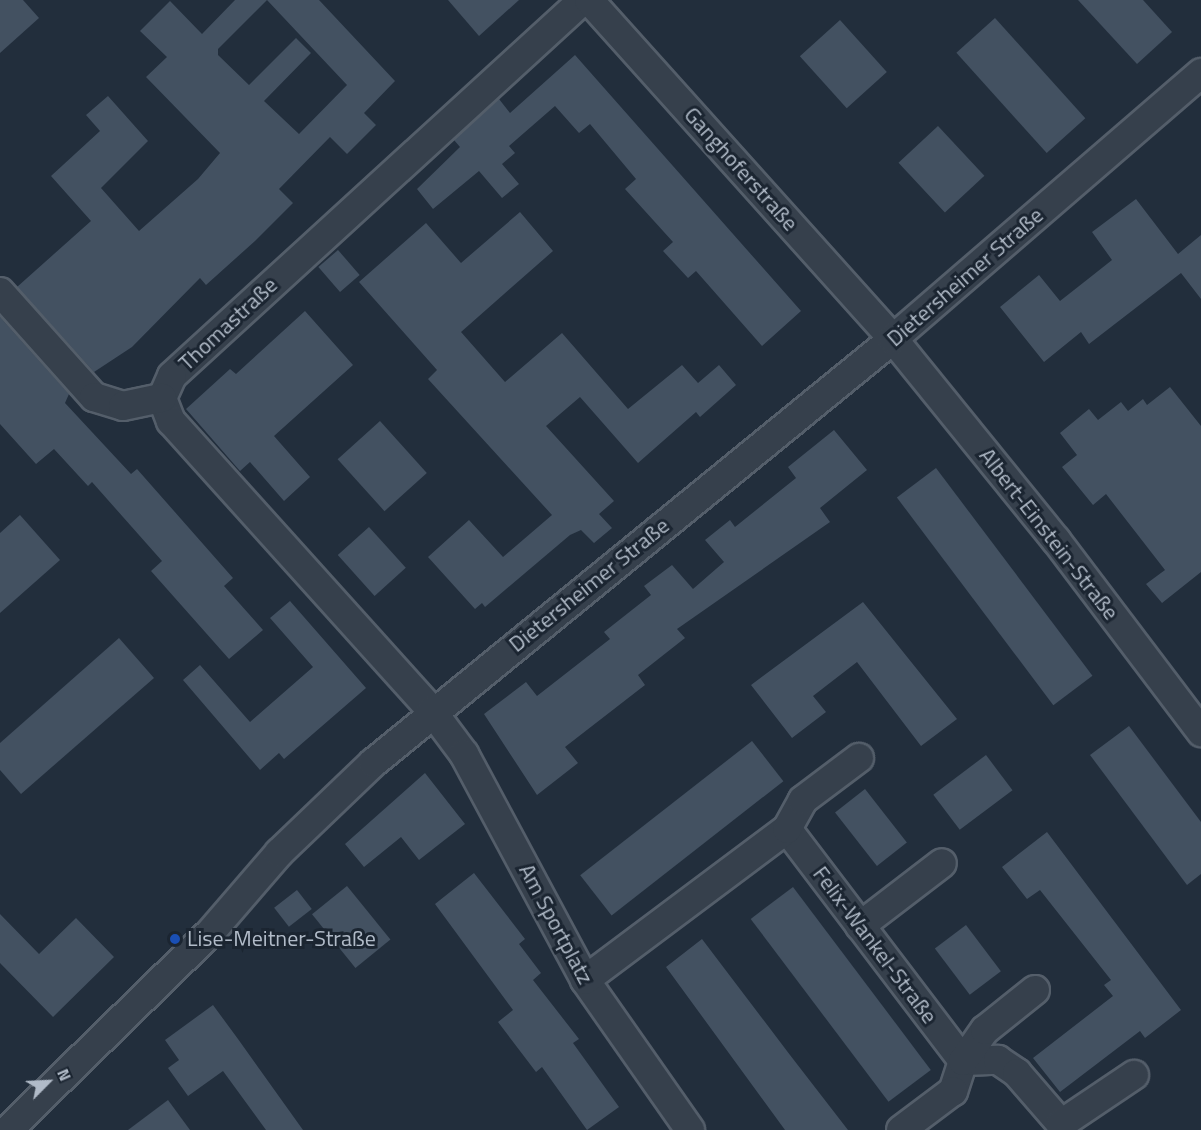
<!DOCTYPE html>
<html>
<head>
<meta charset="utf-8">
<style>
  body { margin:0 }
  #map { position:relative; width:1201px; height:1130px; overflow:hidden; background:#222e3c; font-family:"Titillium Web",sans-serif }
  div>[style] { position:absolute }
  .building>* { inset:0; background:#435161; transform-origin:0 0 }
  .roads { filter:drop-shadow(2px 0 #545e6a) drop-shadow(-2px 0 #545e6a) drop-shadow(0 2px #545e6a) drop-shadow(0 -2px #545e6a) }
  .minor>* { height:28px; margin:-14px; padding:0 14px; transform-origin:14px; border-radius:14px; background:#36404c }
  .dots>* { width:16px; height:16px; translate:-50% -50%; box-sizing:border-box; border:3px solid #1b2531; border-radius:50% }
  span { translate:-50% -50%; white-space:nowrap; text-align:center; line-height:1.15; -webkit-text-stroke:6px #1b2531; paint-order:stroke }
  .street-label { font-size:22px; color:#b1bbc8 }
  .poi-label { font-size:22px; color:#b1bbc8 }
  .left { translate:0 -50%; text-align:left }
  .north { position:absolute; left:18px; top:1052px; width:60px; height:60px; -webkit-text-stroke:4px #1b2531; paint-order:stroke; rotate:66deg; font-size:16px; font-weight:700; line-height:24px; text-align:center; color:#b1bbc8 }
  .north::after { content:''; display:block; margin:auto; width:21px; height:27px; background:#b1bbc8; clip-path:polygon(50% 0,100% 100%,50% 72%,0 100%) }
</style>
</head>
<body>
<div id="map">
  <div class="building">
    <div style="clip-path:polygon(0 0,23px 0,39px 18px,0 53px)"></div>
    <div style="clip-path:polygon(evenodd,235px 0,319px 0,395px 81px,364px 113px,376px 125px,347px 154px,330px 137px,279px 189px,293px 203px,255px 241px,206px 285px,200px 278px,132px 347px,94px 372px,17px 287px,91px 221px,51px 176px,100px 131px,86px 115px,108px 96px,148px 141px,101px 188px,139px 231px,198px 179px,220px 153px,146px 77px,167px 57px,140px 31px,170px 1px,202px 34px,235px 0,267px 0,347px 85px,299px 134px,264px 101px,311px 53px,296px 38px,249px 85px,218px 55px,218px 49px,267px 0)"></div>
    <div style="clip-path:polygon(448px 0,519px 0,479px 36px)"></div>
    <div style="clip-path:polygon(1078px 0,1143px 0,1172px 32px,1137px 64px)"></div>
    <div style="left:995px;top:18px;width:135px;height:52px;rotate:48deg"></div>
    <div style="left:840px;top:20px;width:70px;height:54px;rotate:48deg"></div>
    <div style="clip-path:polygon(575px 55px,801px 311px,762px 346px,696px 271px,688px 278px,663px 251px,673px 242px,625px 189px,636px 179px,590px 124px,579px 133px,555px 106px,509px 146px,515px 153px,502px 164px,519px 184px,502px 198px,479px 171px,433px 209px,417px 189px,460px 147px,454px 140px,499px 99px,510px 113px)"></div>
    <div style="left:938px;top:126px;width:68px;height:54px;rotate:47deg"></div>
    <div style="clip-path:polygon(1136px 199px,1178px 254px,1201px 235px,1201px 299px,1181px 273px,1089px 344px,1081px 332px,1044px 362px,1000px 307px,1039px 275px,1060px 301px,1088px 279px,1112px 260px,1092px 232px)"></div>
    <div style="clip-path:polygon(520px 212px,553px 251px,461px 332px,505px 382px,562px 333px,628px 409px,682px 365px,698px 383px,719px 365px,736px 385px,700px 417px,696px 412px,638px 463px,580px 397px,546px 426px,614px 501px,599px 514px,612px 528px,594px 543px,581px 530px,570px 535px,485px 607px,482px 603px,475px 609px,428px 557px,469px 520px,503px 557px,552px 515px,428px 379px,437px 370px,359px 282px,426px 223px,461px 263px)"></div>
    <div style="left:338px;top:250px;width:33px;height:26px;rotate:49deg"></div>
    <div style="clip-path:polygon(305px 311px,353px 365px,274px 436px,310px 477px,284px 501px,250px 462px,240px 471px,186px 409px,230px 369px,236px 374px)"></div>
    <div style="clip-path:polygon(0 317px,69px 394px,65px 403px,131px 474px,137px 469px,233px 578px,224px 586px,263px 630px,229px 659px,151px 571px,162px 561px,92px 482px,88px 486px,54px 449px,36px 464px,0 424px)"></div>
    <div style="clip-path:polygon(1170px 387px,1201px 426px,1201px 572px,1162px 603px,1146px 584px,1165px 570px,1106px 494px,1093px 505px,1062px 467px,1077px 455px,1060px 433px,1089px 409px,1098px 420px,1121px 402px,1128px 411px,1143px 399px,1147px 405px)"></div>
    <div style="left:380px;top:421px;width:70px;height:57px;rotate:48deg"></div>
    <div style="clip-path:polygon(834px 430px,867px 470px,820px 508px,830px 522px,677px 629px,685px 638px,638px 675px,645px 685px,565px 747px,578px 763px,537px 795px,484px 714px,526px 682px,537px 696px,610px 639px,604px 632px,651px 595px,644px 586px,672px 565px,693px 589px,724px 562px,705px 540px,730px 520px,735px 527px,796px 478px,788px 467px)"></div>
    <div style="left:936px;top:468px;width:260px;height:49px;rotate:53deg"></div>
    <div style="clip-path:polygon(20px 515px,60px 560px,0 613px,0 533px)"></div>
    <div style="left:369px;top:527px;width:55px;height:42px;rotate:48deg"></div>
    <div style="clip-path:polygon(290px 601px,366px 688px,284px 759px,279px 753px,260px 770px,183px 680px,200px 665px,250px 722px,313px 667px,270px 618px)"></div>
    <div style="clip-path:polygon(863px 602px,957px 719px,921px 746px,857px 662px,813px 696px,826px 712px,792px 738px,751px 685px)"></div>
    <div style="clip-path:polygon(119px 638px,154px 678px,21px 794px,0 770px,0 743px)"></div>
    <div style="clip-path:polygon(1129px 726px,1201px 822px,1201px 874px,1187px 885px,1090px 755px)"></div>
    <div style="left:752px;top:741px;width:51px;height:218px;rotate:52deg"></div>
    <div style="left:986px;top:755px;width:44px;height:66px;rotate:53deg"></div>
    <div style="clip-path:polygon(425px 773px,465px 824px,419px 860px,401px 837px,364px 867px,345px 844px)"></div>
    <div style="left:865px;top:789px;width:68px;height:38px;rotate:52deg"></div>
    <div style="clip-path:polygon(1047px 832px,1181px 1010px,1145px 1038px,1140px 1031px,1060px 1092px,1033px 1058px,1113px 996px,1104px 985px,1111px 980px,1040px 890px,1027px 899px,1002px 867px)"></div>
    <div style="clip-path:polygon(474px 873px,525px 939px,519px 944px,541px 973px,533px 980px,579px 1039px,573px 1043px,619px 1107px,587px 1130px,542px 1067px,536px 1072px,498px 1022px,513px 1010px,435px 904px)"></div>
    <div style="left:347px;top:886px;width:69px;height:45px;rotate:51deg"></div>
    <div style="left:793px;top:887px;width:229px;height:53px;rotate:53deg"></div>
    <div style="left:297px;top:890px;width:24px;height:29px;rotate:52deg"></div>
    <div style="clip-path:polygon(0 914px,39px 954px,76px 918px,114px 957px,53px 1017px,0 963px)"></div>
    <div style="left:966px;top:925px;width:58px;height:39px;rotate:53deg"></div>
    <div style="clip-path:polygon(702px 939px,790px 1055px,848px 1130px,785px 1130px,666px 967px)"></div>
    <div style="clip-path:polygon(213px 1005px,238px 1039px,303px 1130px,266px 1130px,223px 1071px,188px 1096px,168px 1068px,179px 1060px,165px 1040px)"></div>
    <div style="clip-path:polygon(168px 1100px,190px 1130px,128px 1130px)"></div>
  </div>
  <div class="roads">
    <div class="minor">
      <div style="left:583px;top:0;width:557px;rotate:137.55deg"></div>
      <div style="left:172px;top:376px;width:24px;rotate:114deg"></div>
      <div style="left:162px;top:398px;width:25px;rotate:69deg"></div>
      <div style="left:171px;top:421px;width:390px;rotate:48deg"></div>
      <div style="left:432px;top:711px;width:54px;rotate:53.3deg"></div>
      <div style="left:464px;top:754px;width:256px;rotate:61.8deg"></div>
      <div style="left:585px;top:980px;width:183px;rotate:55deg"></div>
      <div style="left:589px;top:0;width:455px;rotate:48.1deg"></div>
      <div style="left:893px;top:339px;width:259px;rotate:51deg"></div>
      <div style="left:1056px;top:540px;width:241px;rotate:52.9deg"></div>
      <div style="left:0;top:292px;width:141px;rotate:48.2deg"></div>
      <div style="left:94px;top:397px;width:30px;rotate:17deg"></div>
      <div style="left:123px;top:406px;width:40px;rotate:-12deg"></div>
      <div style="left:787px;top:829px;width:291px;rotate:52.8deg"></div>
      <div style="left:963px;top:1061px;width:32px;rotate:108deg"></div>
      <div style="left:953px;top:1091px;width:65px;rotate:143.1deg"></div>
      <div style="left:860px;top:926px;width:103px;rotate:-37.5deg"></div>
      <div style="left:585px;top:980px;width:252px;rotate:-36.8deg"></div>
      <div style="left:787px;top:829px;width:33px;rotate:-61deg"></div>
      <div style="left:803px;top:800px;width:70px;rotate:-36.9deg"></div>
      <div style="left:963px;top:1061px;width:35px;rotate:-2deg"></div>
      <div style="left:998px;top:1060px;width:23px;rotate:34deg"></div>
      <div style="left:1017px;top:1073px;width:67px;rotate:49.2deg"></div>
      <div style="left:1061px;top:1124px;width:88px;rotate:-33.9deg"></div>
      <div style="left:963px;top:1061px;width:38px;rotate:-55deg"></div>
      <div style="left:985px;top:1030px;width:64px;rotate:-38.7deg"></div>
      <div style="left:8px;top:1130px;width:282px;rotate:-44.3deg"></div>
      <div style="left:210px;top:933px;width:106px;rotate:-49.2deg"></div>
      <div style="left:279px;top:853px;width:130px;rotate:-43.8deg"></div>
      <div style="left:373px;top:763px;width:671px;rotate:-39.19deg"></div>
      <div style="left:893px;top:339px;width:407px;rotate:-40.8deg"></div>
    </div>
  </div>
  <div class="dots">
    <div style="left:175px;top:939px;background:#1a4fb4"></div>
  </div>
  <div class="street-label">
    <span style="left:741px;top:169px;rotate:48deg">Ganghoferstraße</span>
    <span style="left:965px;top:277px;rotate:-41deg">Dietersheimer Straße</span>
    <span style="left:228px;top:324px;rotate:-43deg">Thomastraße</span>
    <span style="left:1049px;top:534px;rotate:52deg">Albert-Einstein-Straße</span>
    <span style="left:589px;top:585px;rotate:-39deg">Dietersheimer Straße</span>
    <span style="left:556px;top:924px;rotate:62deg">Am Sportplatz</span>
    <span style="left:875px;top:945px;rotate:53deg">Felix-Wankel-Straße</span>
  </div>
  <div class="poi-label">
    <span class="left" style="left:187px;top:939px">Lise-Meitner-Straße</span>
  </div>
  <div class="north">N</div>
</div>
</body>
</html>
